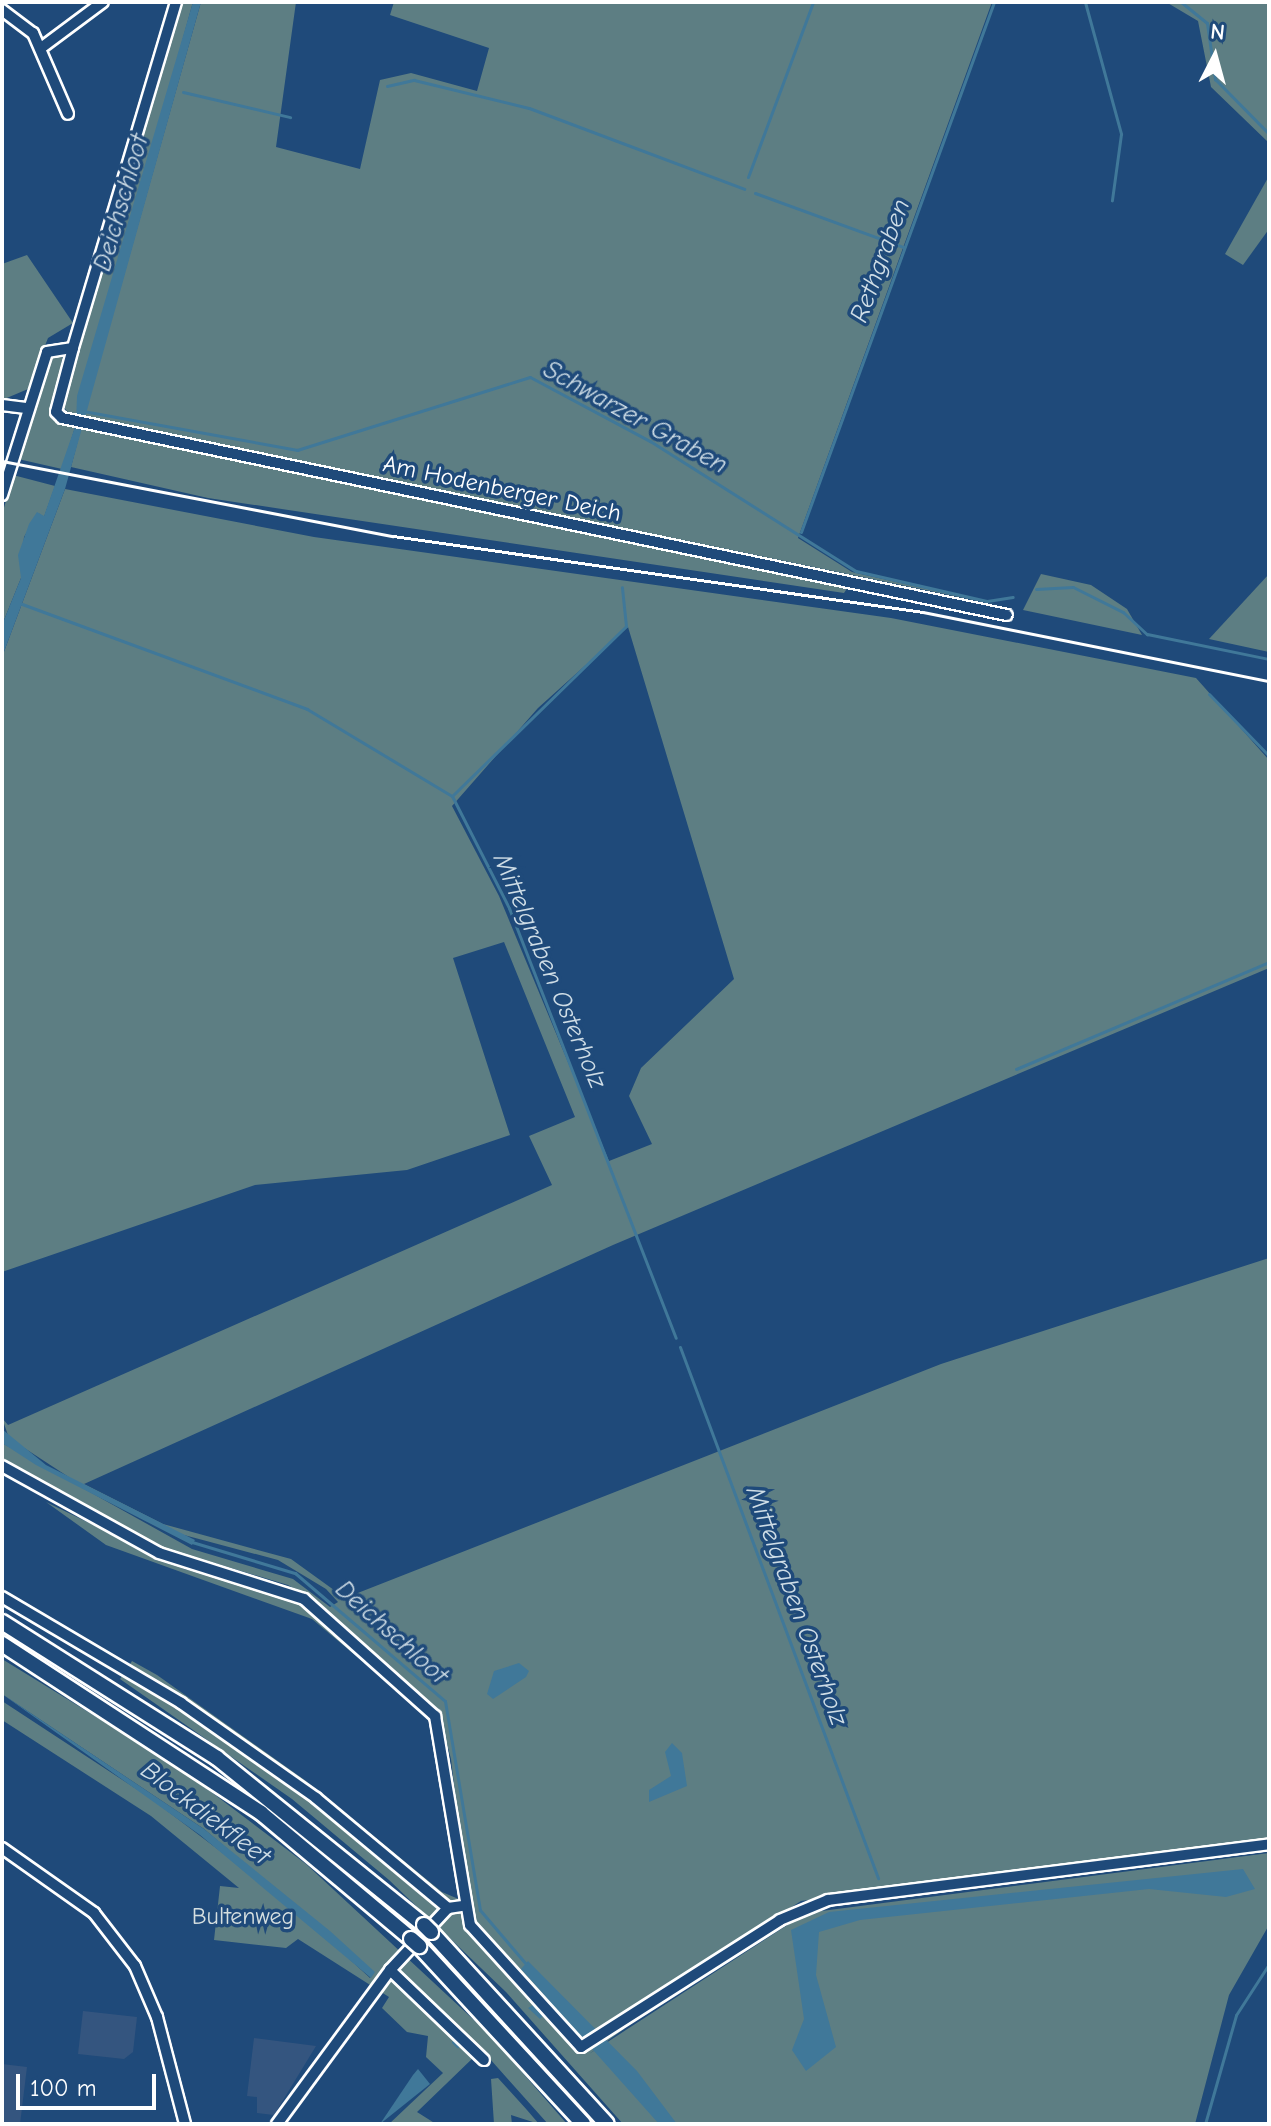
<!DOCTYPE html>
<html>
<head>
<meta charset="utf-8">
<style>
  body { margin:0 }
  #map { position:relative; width:1271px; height:2126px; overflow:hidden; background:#1f4a7a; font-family:"Comic Neue",sans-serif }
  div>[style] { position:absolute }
  .built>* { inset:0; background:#34557f }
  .green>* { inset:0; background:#5d7e83 }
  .water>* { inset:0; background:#407899 }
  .stream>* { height:3px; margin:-1.5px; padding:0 1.5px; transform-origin:1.5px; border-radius:1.5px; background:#407899 }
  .roads { filter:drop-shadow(2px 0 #fff) drop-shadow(-2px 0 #fff) drop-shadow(0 2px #fff) drop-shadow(0 -2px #fff) }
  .minor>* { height:10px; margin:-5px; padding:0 5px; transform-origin:5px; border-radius:5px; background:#1f4a7a }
  .highway>* { height:14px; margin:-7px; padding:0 7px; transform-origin:7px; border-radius:7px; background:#1f4a7a }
  .rail>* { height:3px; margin:-1.5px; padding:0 1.5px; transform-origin:1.5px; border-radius:1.5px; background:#fff }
  .bridges { filter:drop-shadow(2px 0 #fff) drop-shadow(-2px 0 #fff) drop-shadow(0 2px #fff) drop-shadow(0 -2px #fff) }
  .highway-bridge>* { height:14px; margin:-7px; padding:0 7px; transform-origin:7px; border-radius:7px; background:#1f4a7a }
  span { translate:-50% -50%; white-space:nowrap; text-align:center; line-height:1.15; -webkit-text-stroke:7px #1f4a7a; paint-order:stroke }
  .street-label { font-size:24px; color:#fff }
  .park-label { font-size:24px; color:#d6dfe0 }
  .water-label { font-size:26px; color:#cfdde6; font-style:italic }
  .frame { position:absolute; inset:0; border:4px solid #fff; pointer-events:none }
  .north { position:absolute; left:1175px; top:16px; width:80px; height:80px; -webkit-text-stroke:6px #1f4a7a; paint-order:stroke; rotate:6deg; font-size:22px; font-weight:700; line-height:32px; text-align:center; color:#fff }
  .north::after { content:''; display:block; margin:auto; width:28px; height:36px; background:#fff; clip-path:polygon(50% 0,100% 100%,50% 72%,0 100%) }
  .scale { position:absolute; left:16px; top:2074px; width:140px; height:36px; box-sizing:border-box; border:4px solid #fff; border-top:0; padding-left:10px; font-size:24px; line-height:28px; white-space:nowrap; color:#fff; -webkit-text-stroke:6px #1f4a7a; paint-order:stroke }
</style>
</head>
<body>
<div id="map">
  <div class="built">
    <div style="clip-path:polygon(83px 2011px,137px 2017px,133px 2052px,124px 2059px,78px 2054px)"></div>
    <div style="clip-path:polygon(254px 2038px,316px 2046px,274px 2115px,257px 2113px,257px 2097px,247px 2096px)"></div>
    <div style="clip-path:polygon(2px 2064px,27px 2067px,20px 2124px,2px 2124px)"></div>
  </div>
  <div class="green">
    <div style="clip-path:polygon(181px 2px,193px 2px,78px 415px,71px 416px,61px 404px)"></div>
    <div style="clip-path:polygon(201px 2px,296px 2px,276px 147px,360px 169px,380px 80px,411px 73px,477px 91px,489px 48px,390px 15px,394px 2px,992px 2px,798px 538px,852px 572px,1003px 606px,84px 417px)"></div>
    <div style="clip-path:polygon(1166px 2px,1269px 2px,1269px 143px,1211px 87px,1198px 21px)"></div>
    <div style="clip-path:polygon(1269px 176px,1269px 229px,1243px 265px,1225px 254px)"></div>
    <div style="clip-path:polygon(27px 255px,73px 323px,48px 338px,28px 389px,2px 400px,2px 264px)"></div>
    <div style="clip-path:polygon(63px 354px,52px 417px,76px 424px,62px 469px,18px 459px,49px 358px)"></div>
    <div style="clip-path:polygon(82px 425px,299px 473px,848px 587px,844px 593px,208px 498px,71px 467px)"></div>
    <div style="clip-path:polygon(13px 475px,55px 486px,44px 517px,38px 513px,24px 537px,21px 578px,2px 625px,2px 515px)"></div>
    <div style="clip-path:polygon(evenodd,65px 489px,314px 537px,891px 618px,1196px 678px,1269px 760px,1269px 968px,613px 1245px,84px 1484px,163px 1524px,291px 1559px,345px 1598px,941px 1364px,1269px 1258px,1269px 1838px,801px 1901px,616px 2019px,624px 2029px,589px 2054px,806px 1913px,1269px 1853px,1269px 1925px,1229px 1995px,1195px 2124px,623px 2124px,506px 1992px,389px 1880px,292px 1799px,120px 1679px,132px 1661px,157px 1675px,306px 1781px,442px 1892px,468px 1903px,451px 1759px,439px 1714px,413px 1688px,391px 1669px,380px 1676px,312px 1619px,106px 1545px,46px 1502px,184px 1569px,311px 1599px,288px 1585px,148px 1543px,2px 1462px,2px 1443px,192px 1549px,293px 1579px,330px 1607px,338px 1602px,326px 1589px,278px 1560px,169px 1531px,87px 1489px,9px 1438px,2px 1418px,8px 1425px,552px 1185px,529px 1136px,575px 1117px,504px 942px,453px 958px,510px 1135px,407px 1170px,255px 1185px,2px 1272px,2px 657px,65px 489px,628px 627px,734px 979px,641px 1068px,629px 1096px,652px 1144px,609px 1161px,499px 896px,452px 806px,538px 708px,628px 627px)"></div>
    <div style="clip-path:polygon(1041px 574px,1091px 585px,1127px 609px,1142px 635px,1023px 610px)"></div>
    <div style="clip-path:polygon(1269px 574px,1269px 652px,1209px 639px)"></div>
    <div style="clip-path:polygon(2px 1659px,181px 1769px,306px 1864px,489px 2034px,567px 2124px,548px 2124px,490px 2059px,475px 2056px,417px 2112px,436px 2124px,389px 2124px,443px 2073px,426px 2057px,428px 2036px,407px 2032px,382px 2008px,389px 1997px,298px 1939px,286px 1948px,214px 1940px,220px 1886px,239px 1888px,151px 1816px,2px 1720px,2px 1701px,150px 1798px,286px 1901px,370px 1978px,374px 1972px,204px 1829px,2px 1694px)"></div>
    <div style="clip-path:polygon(498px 2078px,527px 2110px,539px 2124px,511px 2115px,512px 2124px,494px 2124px,491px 2079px)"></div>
  </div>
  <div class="water">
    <div style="clip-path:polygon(193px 2px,201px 2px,65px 489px,2px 657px,2px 625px,21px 578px,18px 555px,29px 524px,37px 512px,44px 516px,76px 424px,77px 396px)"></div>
    <div style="clip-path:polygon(2px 1429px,46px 1465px,195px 1540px,192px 1545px,36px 1465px,2px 1443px)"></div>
    <div style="clip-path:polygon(519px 1663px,529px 1671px,526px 1677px,493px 1699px,487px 1694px,494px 1671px)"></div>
    <div style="clip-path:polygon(2px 1694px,204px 1829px,330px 1931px,375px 1972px,371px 1978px,200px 1835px)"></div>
    <div style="clip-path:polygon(672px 1743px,682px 1753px,687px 1786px,649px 1802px,649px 1790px,671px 1776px,665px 1752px)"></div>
    <div style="clip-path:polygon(1243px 1869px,1255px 1889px,1226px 1897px,1149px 1889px,860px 1920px,819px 1932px,816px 1975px,836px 2047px,806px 2071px,792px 2050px,804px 2019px,791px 1930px,829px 1912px)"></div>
    <div style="clip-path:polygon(528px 1961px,637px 2071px,677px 2124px,659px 2124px,553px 2005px,540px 2019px,528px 2008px,546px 1997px,521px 1969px)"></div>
    <div style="clip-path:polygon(418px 2069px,430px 2084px,380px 2124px,413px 2075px)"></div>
  </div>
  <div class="stream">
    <div style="left:1085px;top:2px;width:137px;rotate:74.7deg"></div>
    <div style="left:1121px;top:134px;width:67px;rotate:97.8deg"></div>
    <div style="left:1181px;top:2px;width:33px;rotate:39deg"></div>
    <div style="left:1207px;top:23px;width:57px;rotate:81.9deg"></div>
    <div style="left:1215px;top:79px;width:77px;rotate:45.5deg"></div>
    <div style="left:387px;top:86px;width:28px;rotate:-13deg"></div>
    <div style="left:414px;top:80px;width:118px;rotate:13.7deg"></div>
    <div style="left:529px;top:108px;width:230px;rotate:20.6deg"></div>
    <div style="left:183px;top:92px;width:110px;rotate:13.2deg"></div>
    <div style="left:748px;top:177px;width:187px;rotate:-69.6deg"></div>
    <div style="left:755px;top:193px;width:158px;rotate:20deg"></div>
    <div style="left:83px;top:411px;width:218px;rotate:10.3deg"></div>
    <div style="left:297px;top:450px;width:244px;rotate:-17.4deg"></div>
    <div style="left:530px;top:377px;width:136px;rotate:28.1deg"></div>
    <div style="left:650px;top:441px;width:244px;rotate:32.3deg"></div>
    <div style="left:856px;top:571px;width:134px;rotate:12.9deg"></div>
    <div style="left:987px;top:601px;width:26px;rotate:-9deg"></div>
    <div style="left:801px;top:532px;width:564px;rotate:-69.99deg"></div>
    <div style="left:1036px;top:589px;width:37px;rotate:-3deg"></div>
    <div style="left:1073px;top:587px;width:56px;rotate:26.6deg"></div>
    <div style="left:1123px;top:612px;width:33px;rotate:43deg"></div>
    <div style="left:1147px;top:634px;width:125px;rotate:11.6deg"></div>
    <div style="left:22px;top:604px;width:304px;rotate:20.2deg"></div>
    <div style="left:307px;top:709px;width:169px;rotate:31deg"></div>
    <div style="left:452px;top:796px;width:126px;rotate:63deg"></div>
    <div style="left:509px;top:908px;width:461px;rotate:68.8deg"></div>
    <div style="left:1209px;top:694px;width:86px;rotate:45.9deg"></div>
    <div style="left:452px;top:796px;width:243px;rotate:-44.3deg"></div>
    <div style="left:626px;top:626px;width:39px;rotate:-96deg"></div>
    <div style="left:1016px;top:1069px;width:275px;rotate:-22.9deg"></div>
    <div style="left:680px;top:1347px;width:567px;rotate:69.55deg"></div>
    <div style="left:192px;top:1542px;width:108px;rotate:16.8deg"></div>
    <div style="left:295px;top:1573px;width:197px;rotate:40.5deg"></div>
    <div style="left:445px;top:1701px;width:212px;rotate:80.5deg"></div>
    <div style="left:480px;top:1910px;width:71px;rotate:49.6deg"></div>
    <div style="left:1269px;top:1562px;width:133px;rotate:90deg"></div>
    <div style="left:453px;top:2042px;width:6px;rotate:45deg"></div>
    <div style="left:1205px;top:2124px;width:113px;rotate:-74.1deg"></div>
    <div style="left:1236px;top:2015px;width:61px;rotate:-57.1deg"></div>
  </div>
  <div class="roads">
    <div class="minor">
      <div style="left:176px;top:2px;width:361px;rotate:106.6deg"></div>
      <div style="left:73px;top:348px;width:66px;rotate:104.9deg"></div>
      <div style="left:56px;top:412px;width:8px;rotate:45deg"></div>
      <div style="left:62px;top:418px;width:965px;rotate:11.78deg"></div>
      <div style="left:2px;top:10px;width:39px;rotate:37deg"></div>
      <div style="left:33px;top:33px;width:88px;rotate:66.6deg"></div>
      <div style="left:41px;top:48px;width:77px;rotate:-36.6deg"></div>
      <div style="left:2px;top:405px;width:24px;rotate:7deg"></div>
      <div style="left:2px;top:495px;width:150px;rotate:-72.5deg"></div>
      <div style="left:47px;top:352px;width:26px;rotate:-9deg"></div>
      <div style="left:2px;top:1466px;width:179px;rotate:29deg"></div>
      <div style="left:159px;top:1553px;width:152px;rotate:17.6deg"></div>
      <div style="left:304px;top:1599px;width:176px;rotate:41.8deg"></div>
      <div style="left:435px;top:1716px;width:212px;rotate:80.5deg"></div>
      <div style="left:470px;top:1925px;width:165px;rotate:47.7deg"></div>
      <div style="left:581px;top:2047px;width:236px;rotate:-32.5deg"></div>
      <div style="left:780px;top:1920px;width:52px;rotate:-22.6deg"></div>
      <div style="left:828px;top:1900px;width:445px;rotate:-7.2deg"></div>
      <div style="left:2px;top:1597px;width:208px;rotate:30.6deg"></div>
      <div style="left:181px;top:1703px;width:165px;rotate:35.1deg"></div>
      <div style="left:316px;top:1798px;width:172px;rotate:39.8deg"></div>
      <div style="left:2px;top:1848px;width:113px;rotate:35.2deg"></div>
      <div style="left:94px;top:1913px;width:67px;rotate:52.3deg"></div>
      <div style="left:135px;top:1966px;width:56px;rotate:66.7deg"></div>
      <div style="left:157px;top:2017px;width:111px;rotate:75.3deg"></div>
      <div style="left:390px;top:1970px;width:130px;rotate:43.8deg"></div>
      <div style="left:277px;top:2124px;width:191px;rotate:-53.7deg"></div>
      <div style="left:390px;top:1970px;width:85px;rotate:-46.9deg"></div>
      <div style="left:448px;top:1908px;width:15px;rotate:-8deg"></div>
    </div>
    <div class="highway">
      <div style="left:2px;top:1622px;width:254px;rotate:32.3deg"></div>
      <div style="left:217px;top:1758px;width:266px;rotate:38.9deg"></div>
      <div style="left:2px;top:1644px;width:309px;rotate:33.1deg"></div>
      <div style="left:261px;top:1813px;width:196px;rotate:40deg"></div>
      <div style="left:431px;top:1932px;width:260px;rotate:47.5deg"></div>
      <div style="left:419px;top:1946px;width:242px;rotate:47.3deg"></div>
    </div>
  </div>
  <div class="rail">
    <div style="left:2px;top:461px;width:398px;rotate:10.9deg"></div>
    <div style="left:393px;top:536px;width:535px;rotate:8.16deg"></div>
    <div style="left:923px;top:612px;width:353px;rotate:11.3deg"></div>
  </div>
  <div class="bridges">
    <div class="highway-bridge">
      <div style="left:424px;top:1925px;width:10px;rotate:45deg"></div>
      <div style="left:411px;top:1939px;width:11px;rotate:41deg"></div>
    </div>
  </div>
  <div class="street-label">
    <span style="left:502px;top:489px;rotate:12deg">Am Hodenberger Deich</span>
  </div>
  <div class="park-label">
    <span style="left:243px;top:1917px">Bultenweg</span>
  </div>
  <div class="water-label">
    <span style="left:122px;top:203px;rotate:-74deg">Deichschloot</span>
    <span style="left:881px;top:261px;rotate:-70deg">Rethgraben</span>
    <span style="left:635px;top:418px;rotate:29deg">Schwarzer Graben</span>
    <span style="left:549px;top:971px;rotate:67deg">Mittelgraben Osterholz</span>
    <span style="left:796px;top:1606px;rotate:70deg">Mittelgraben Osterholz</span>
    <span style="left:391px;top:1633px;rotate:42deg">Deichschloot</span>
    <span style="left:205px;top:1814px;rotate:37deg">Blockdiekfleet</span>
  </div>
  <div class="frame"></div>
  <div class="north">N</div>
  <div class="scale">100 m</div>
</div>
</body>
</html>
